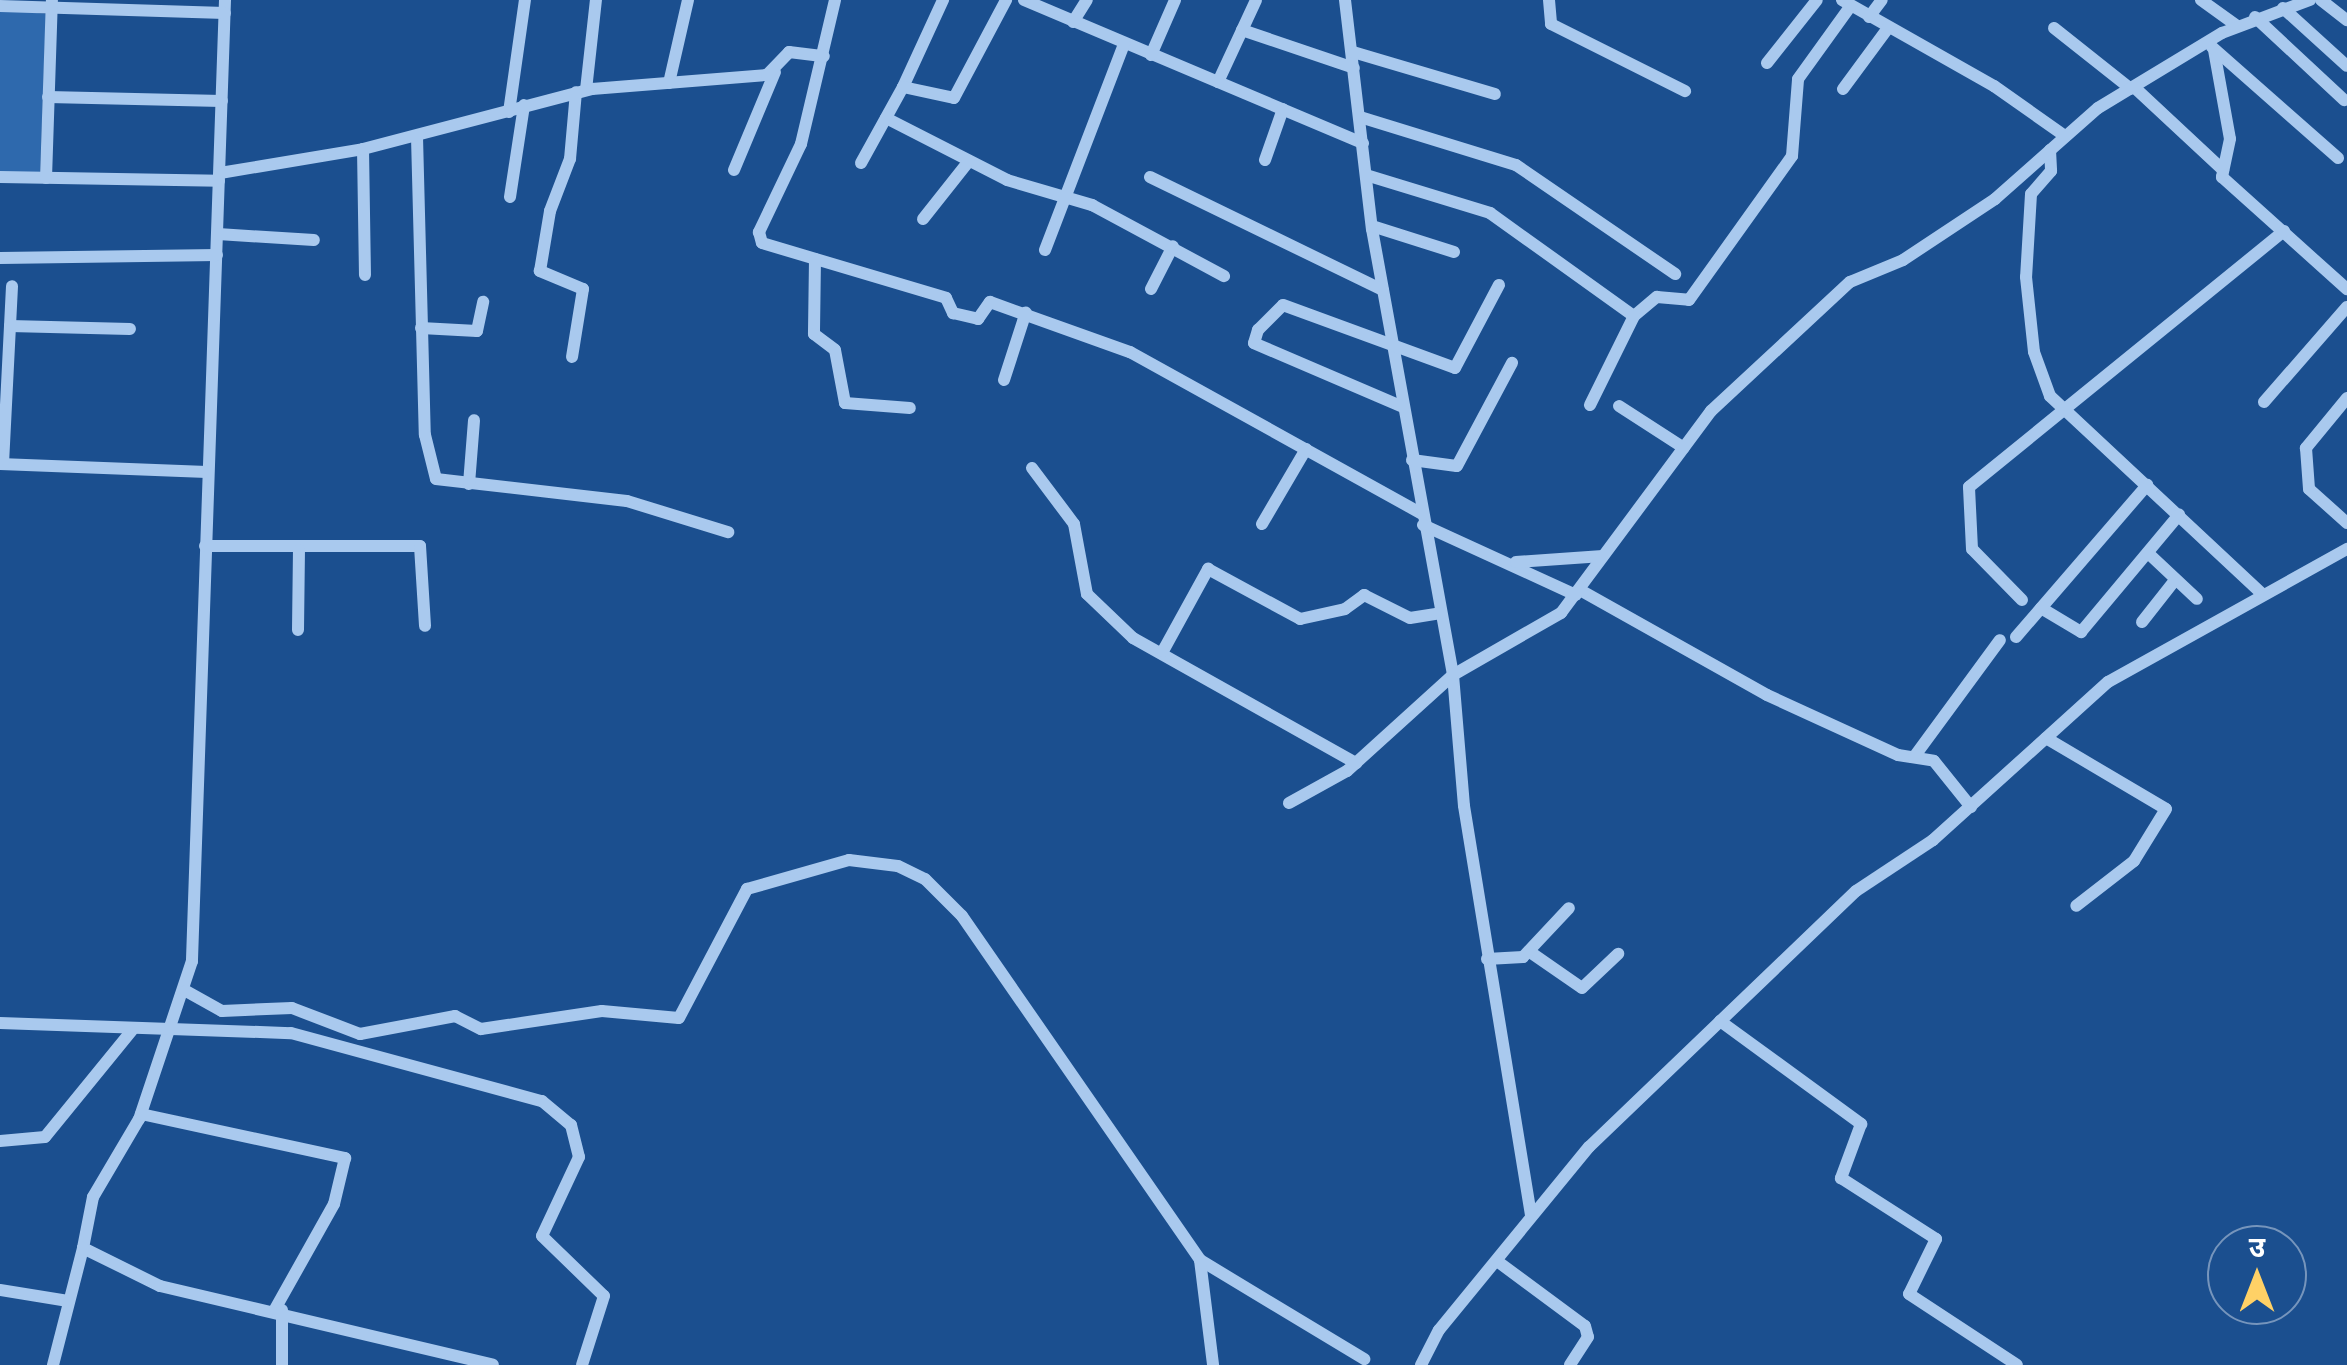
<!DOCTYPE html>
<html>
<head>
<meta charset="utf-8">
<style>
  body { margin:0 }
  #map { position:relative; width:2347px; height:1365px; overflow:hidden; background:#1b4f8f; font-family:"PT Sans Narrow","Noto Sans Devanagari",sans-serif }
  div>[style] { position:absolute }
  .green>* { inset:0; background:#2e69ad }
  .minor>* { height:12px; margin:-6px; padding:0 6px; transform-origin:6px; border-radius:6px; background:#a9c9ee }
  span { translate:-50% -50%; white-space:nowrap; text-align:center; line-height:1.15; -webkit-text-stroke:8px #1b4f8f; paint-order:stroke }
  .north { position:absolute; left:2207px; top:1225px; width:100px; height:100px; box-sizing:border-box; background:#1b4f8f; border:2px solid #7695bc; border-radius:50%; rotate:0deg; font-size:28px; font-weight:700; line-height:40px; text-align:center; color:#fff }
  .north::after { content:''; display:block; margin:auto; width:35px; height:45px; background:#ffd166; clip-path:polygon(50% 0,100% 100%,50% 72%,0 100%) }
</style>
</head>
<body>
<div id="map">
  <div class="green">
    <div style="clip-path:polygon(0 9px,46px 14px,40px 173px,0 173px)"></div>
  </div>
  <div class="minor">
    <div style="left:225px;top:0;width:962px;rotate:91.97deg"></div>
    <div style="left:192px;top:961px;width:167px;rotate:108.5deg"></div>
    <div style="left:139px;top:1119px;width:91px;rotate:120.5deg"></div>
    <div style="left:93px;top:1197px;width:52px;rotate:101.1deg"></div>
    <div style="left:83px;top:1248px;width:86px;rotate:26.3deg"></div>
    <div style="left:160px;top:1286px;width:342px;rotate:13.3deg"></div>
    <div style="left:835px;top:0;width:148px;rotate:103.3deg"></div>
    <div style="left:801px;top:144px;width:98px;rotate:115.5deg"></div>
    <div style="left:759px;top:232px;width:11px;rotate:75deg"></div>
    <div style="left:762px;top:243px;width:192px;rotate:16.6deg"></div>
    <div style="left:946px;top:298px;width:17px;rotate:65deg"></div>
    <div style="left:953px;top:313px;width:26px;rotate:13deg"></div>
    <div style="left:978px;top:319px;width:21px;rotate:-55deg"></div>
    <div style="left:990px;top:302px;width:149px;rotate:19.7deg"></div>
    <div style="left:1130px;top:352px;width:333px;rotate:29deg"></div>
    <div style="left:1024px;top:0;width:368px;rotate:22.9deg"></div>
    <div style="left:1345px;top:0;width:231px;rotate:83.3deg"></div>
    <div style="left:1372px;top:229px;width:453px;rotate:79.7deg"></div>
    <div style="left:1453px;top:675px;width:131px;rotate:85.2deg"></div>
    <div style="left:1464px;top:806px;width:415px;rotate:80.7deg"></div>
    <div style="left:1549px;top:0;width:24px;rotate:85deg"></div>
    <div style="left:1551px;top:24px;width:150px;rotate:26.6deg"></div>
    <div style="left:1842px;top:0;width:175px;rotate:29.5deg"></div>
    <div style="left:1994px;top:86px;width:87px;rotate:35.2deg"></div>
    <div style="left:2201px;top:0;width:44px;rotate:35.8deg"></div>
    <div style="left:2321px;top:0;width:33px;rotate:38deg"></div>
    <div style="left:0;top:6px;width:225px;rotate:1.8deg"></div>
    <div style="left:2283px;top:8px;width:86px;rotate:42.2deg"></div>
    <div style="left:1869px;top:17px;width:21px;rotate:-53deg"></div>
    <div style="left:2255px;top:17px;width:122px;rotate:43deg"></div>
    <div style="left:1073px;top:22px;width:26px;rotate:-58deg"></div>
    <div style="left:2054px;top:28px;width:98px;rotate:38.4deg"></div>
    <div style="left:1242px;top:30px;width:118px;rotate:18.7deg"></div>
    <div style="left:2212px;top:47px;width:168px;rotate:41.4deg"></div>
    <div style="left:2214px;top:50px;width:90px;rotate:79.8deg"></div>
    <div style="left:2230px;top:139px;width:39px;rotate:102deg"></div>
    <div style="left:2222px;top:177px;width:168px;rotate:41.9deg"></div>
    <div style="left:1353px;top:52px;width:148px;rotate:16.5deg"></div>
    <div style="left:1151px;top:55px;width:60px;rotate:-66.4deg"></div>
    <div style="left:1767px;top:63px;width:80px;rotate:-51.6deg"></div>
    <div style="left:1218px;top:82px;width:90px;rotate:-65.1deg"></div>
    <div style="left:669px;top:83px;width:85px;rotate:-77.1deg"></div>
    <div style="left:903px;top:87px;width:96px;rotate:-65.3deg"></div>
    <div style="left:2134px;top:87px;width:122px;rotate:43deg"></div>
    <div style="left:1843px;top:89px;width:76px;rotate:-53.6deg"></div>
    <div style="left:586px;top:90px;width:91px;rotate:-83.7deg"></div>
    <div style="left:48px;top:97px;width:174px;rotate:1.3deg"></div>
    <div style="left:509px;top:112px;width:113px;rotate:-81.9deg"></div>
    <div style="left:1360px;top:117px;width:163px;rotate:17.1deg"></div>
    <div style="left:1516px;top:165px;width:193px;rotate:34.4deg"></div>
    <div style="left:886px;top:118px;width:136px;rotate:27.1deg"></div>
    <div style="left:1007px;top:180px;width:89px;rotate:16.4deg"></div>
    <div style="left:1092px;top:205px;width:150px;rotate:28.3deg"></div>
    <div style="left:417px;top:137px;width:298px;rotate:88.5deg"></div>
    <div style="left:425px;top:435px;width:45px;rotate:76deg"></div>
    <div style="left:436px;top:479px;width:192px;rotate:6.6deg"></div>
    <div style="left:627px;top:501px;width:106px;rotate:17.1deg"></div>
    <div style="left:363px;top:149px;width:126px;rotate:89.1deg"></div>
    <div style="left:2050px;top:150px;width:21px;rotate:87deg"></div>
    <div style="left:2051px;top:171px;width:30px;rotate:131deg"></div>
    <div style="left:2031px;top:194px;width:83px;rotate:93.4deg"></div>
    <div style="left:2026px;top:277px;width:75px;rotate:83.9deg"></div>
    <div style="left:2034px;top:352px;width:47px;rotate:70deg"></div>
    <div style="left:2050px;top:396px;width:290px;rotate:43deg"></div>
    <div style="left:1265px;top:160px;width:54px;rotate:-70.6deg"></div>
    <div style="left:861px;top:163px;width:87px;rotate:-61.1deg"></div>
    <div style="left:903px;top:87px;width:52px;rotate:12.2deg"></div>
    <div style="left:954px;top:98px;width:111px;rotate:-62deg"></div>
    <div style="left:734px;top:170px;width:106px;rotate:-67.3deg"></div>
    <div style="left:220px;top:173px;width:145px;rotate:-9.5deg"></div>
    <div style="left:363px;top:149px;width:237px;rotate:-14.7deg"></div>
    <div style="left:592px;top:89px;width:176px;rotate:-4.6deg"></div>
    <div style="left:767px;top:75px;width:32px;rotate:-46deg"></div>
    <div style="left:789px;top:52px;width:35px;rotate:7deg"></div>
    <div style="left:1366px;top:175px;width:130px;rotate:17deg"></div>
    <div style="left:1490px;top:213px;width:177px;rotate:35.6deg"></div>
    <div style="left:1634px;top:316px;width:30px;rotate:-40deg"></div>
    <div style="left:1657px;top:297px;width:32px;rotate:5deg"></div>
    <div style="left:1689px;top:300px;width:177px;rotate:-54.4deg"></div>
    <div style="left:1792px;top:156px;width:77px;rotate:-85.5deg"></div>
    <div style="left:1798px;top:79px;width:89px;rotate:-54.2deg"></div>
    <div style="left:0;top:177px;width:219px;rotate:1deg"></div>
    <div style="left:1150px;top:177px;width:259px;rotate:25.9deg"></div>
    <div style="left:46px;top:178px;width:178px;rotate:-88.1deg"></div>
    <div style="left:510px;top:197px;width:93px;rotate:-81.3deg"></div>
    <div style="left:923px;top:219px;width:74px;rotate:-51.6deg"></div>
    <div style="left:1372px;top:226px;width:86px;rotate:17.6deg"></div>
    <div style="left:218px;top:234px;width:96px;rotate:3.6deg"></div>
    <div style="left:1045px;top:250px;width:221px;rotate:-69deg"></div>
    <div style="left:0;top:258px;width:217px;rotate:-0.8deg"></div>
    <div style="left:815px;top:259px;width:75px;rotate:90.8deg"></div>
    <div style="left:814px;top:334px;width:26px;rotate:37deg"></div>
    <div style="left:835px;top:350px;width:54px;rotate:79.3deg"></div>
    <div style="left:845px;top:403px;width:65px;rotate:4.4deg"></div>
    <div style="left:1151px;top:289px;width:48px;rotate:-62.9deg"></div>
    <div style="left:10px;top:326px;width:120px;rotate:1.4deg"></div>
    <div style="left:421px;top:328px;width:56px;rotate:3.1deg"></div>
    <div style="left:477px;top:331px;width:30px;rotate:-78deg"></div>
    <div style="left:572px;top:357px;width:69px;rotate:-80.8deg"></div>
    <div style="left:583px;top:289px;width:47px;rotate:-157.3deg"></div>
    <div style="left:540px;top:271px;width:61px;rotate:-80.5deg"></div>
    <div style="left:550px;top:211px;width:56px;rotate:-69deg"></div>
    <div style="left:570px;top:159px;width:67px;rotate:-84.9deg"></div>
    <div style="left:1004px;top:380px;width:71px;rotate:-72.1deg"></div>
    <div style="left:2347px;top:398px;width:65px;rotate:129.4deg"></div>
    <div style="left:2306px;top:448px;width:41px;rotate:85.8deg"></div>
    <div style="left:2309px;top:489px;width:51px;rotate:41.8deg"></div>
    <div style="left:2264px;top:402px;width:126px;rotate:-48.9deg"></div>
    <div style="left:1590px;top:405px;width:99px;rotate:-63.7deg"></div>
    <div style="left:1619px;top:406px;width:77px;rotate:32.9deg"></div>
    <div style="left:1403px;top:407px;width:162px;rotate:-156.8deg"></div>
    <div style="left:1254px;top:343px;width:14px;rotate:-73deg"></div>
    <div style="left:1258px;top:330px;width:35px;rotate:-45deg"></div>
    <div style="left:1283px;top:305px;width:183px;rotate:20.1deg"></div>
    <div style="left:1455px;top:368px;width:94px;rotate:-62.1deg"></div>
    <div style="left:1412px;top:460px;width:45px;rotate:7.6deg"></div>
    <div style="left:1457px;top:466px;width:117px;rotate:-61.9deg"></div>
    <div style="left:0;top:464px;width:207px;rotate:2.2deg"></div>
    <div style="left:3px;top:464px;width:178px;rotate:-87.1deg"></div>
    <div style="left:1032px;top:468px;width:70px;rotate:53.1deg"></div>
    <div style="left:1074px;top:524px;width:71px;rotate:79.5deg"></div>
    <div style="left:1087px;top:594px;width:64px;rotate:43.7deg"></div>
    <div style="left:1133px;top:638px;width:256px;rotate:29.3deg"></div>
    <div style="left:469px;top:484px;width:64px;rotate:-85.5deg"></div>
    <div style="left:1262px;top:524px;width:87px;rotate:-59.6deg"></div>
    <div style="left:1423px;top:525px;width:168px;rotate:24.6deg"></div>
    <div style="left:205px;top:546px;width:215px"></div>
    <div style="left:420px;top:546px;width:80px;rotate:86.4deg"></div>
    <div style="left:2148px;top:553px;width:67px;rotate:43.2deg"></div>
    <div style="left:1516px;top:562px;width:87px;rotate:-3.9deg"></div>
    <div style="left:1580px;top:590px;width:214px;rotate:29.3deg"></div>
    <div style="left:1767px;top:695px;width:144px;rotate:24.6deg"></div>
    <div style="left:1898px;top:755px;width:36px;rotate:9deg"></div>
    <div style="left:1934px;top:761px;width:59px;rotate:51.2deg"></div>
    <div style="left:2022px;top:600px;width:71px;rotate:-134.4deg"></div>
    <div style="left:1972px;top:549px;width:62px;rotate:-92.8deg"></div>
    <div style="left:1969px;top:487px;width:406px;rotate:-39.1deg"></div>
    <div style="left:2041px;top:608px;width:47px;rotate:31deg"></div>
    <div style="left:2081px;top:632px;width:153px;rotate:-50.1deg"></div>
    <div style="left:2142px;top:622px;width:53px;rotate:-51.8deg"></div>
    <div style="left:298px;top:630px;width:80px;rotate:-89.3deg"></div>
    <div style="left:2016px;top:637px;width:201px;rotate:-49.2deg"></div>
    <div style="left:1163px;top:651px;width:94px;rotate:-61.2deg"></div>
    <div style="left:1208px;top:569px;width:105px;rotate:28.5deg"></div>
    <div style="left:1300px;top:619px;width:46px;rotate:-12.5deg"></div>
    <div style="left:1345px;top:609px;width:24px;rotate:-36deg"></div>
    <div style="left:1364px;top:595px;width:51px;rotate:26.6deg"></div>
    <div style="left:1410px;top:618px;width:31px;rotate:-9deg"></div>
    <div style="left:2046px;top:738px;width:139px;rotate:30.6deg"></div>
    <div style="left:2166px;top:809px;width:61px;rotate:121.6deg"></div>
    <div style="left:2134px;top:861px;width:73px;rotate:142.2deg"></div>
    <div style="left:1914px;top:757px;width:145px;rotate:-53.7deg"></div>
    <div style="left:1289px;top:803px;width:66px;rotate:-28.9deg"></div>
    <div style="left:1347px;top:771px;width:143px;rotate:-42.2deg"></div>
    <div style="left:1453px;top:675px;width:125px;rotate:-29.9deg"></div>
    <div style="left:1561px;top:613px;width:252px;rotate:-53.4deg"></div>
    <div style="left:1711px;top:411px;width:190px;rotate:-42.9deg"></div>
    <div style="left:1850px;top:282px;width:57px;rotate:-22.5deg"></div>
    <div style="left:1903px;top:260px;width:110px;rotate:-33.5deg"></div>
    <div style="left:1995px;top:199px;width:137px;rotate:-41.5deg"></div>
    <div style="left:2098px;top:108px;width:145px;rotate:-31.2deg"></div>
    <div style="left:2222px;top:33px;width:94px;rotate:-20.6deg"></div>
    <div style="left:1530px;top:952px;width:63px;rotate:34.7deg"></div>
    <div style="left:1582px;top:988px;width:50px;rotate:-43.4deg"></div>
    <div style="left:1487px;top:959px;width:36px;rotate:-3deg"></div>
    <div style="left:1523px;top:957px;width:67px;rotate:-46.8deg"></div>
    <div style="left:186px;top:991px;width:41px;rotate:29.1deg"></div>
    <div style="left:222px;top:1011px;width:70px;rotate:-2.5deg"></div>
    <div style="left:292px;top:1008px;width:73px;rotate:20.9deg"></div>
    <div style="left:360px;top:1034px;width:97px;rotate:-10.7deg"></div>
    <div style="left:455px;top:1016px;width:29px;rotate:27deg"></div>
    <div style="left:481px;top:1029px;width:122px;rotate:-8.5deg"></div>
    <div style="left:602px;top:1011px;width:77px;rotate:5.2deg"></div>
    <div style="left:679px;top:1018px;width:146px;rotate:-62.2deg"></div>
    <div style="left:747px;top:889px;width:106px;rotate:-15.9deg"></div>
    <div style="left:849px;top:860px;width:49px;rotate:7deg"></div>
    <div style="left:898px;top:866px;width:30px;rotate:26deg"></div>
    <div style="left:925px;top:879px;width:52px;rotate:45deg"></div>
    <div style="left:962px;top:916px;width:418px;rotate:55.3deg"></div>
    <div style="left:1200px;top:1260px;width:192px;rotate:31.1deg"></div>
    <div style="left:1720px;top:1021px;width:175px;rotate:36.1deg"></div>
    <div style="left:1861px;top:1124px;width:58px;rotate:110.3deg"></div>
    <div style="left:1841px;top:1178px;width:113px;rotate:32.7deg"></div>
    <div style="left:1936px;top:1239px;width:61px;rotate:116.1deg"></div>
    <div style="left:1909px;top:1294px;width:129px;rotate:33.3deg"></div>
    <div style="left:0;top:1023px;width:291px;rotate:2deg"></div>
    <div style="left:291px;top:1033px;width:260px;rotate:15.2deg"></div>
    <div style="left:542px;top:1101px;width:38px;rotate:40deg"></div>
    <div style="left:571px;top:1125px;width:33px;rotate:76deg"></div>
    <div style="left:579px;top:1157px;width:87px;rotate:115.1deg"></div>
    <div style="left:542px;top:1236px;width:86px;rotate:44.1deg"></div>
    <div style="left:604px;top:1296px;width:72px;rotate:107.7deg"></div>
    <div style="left:141px;top:1114px;width:209px;rotate:12.2deg"></div>
    <div style="left:345px;top:1158px;width:47px;rotate:103.4deg"></div>
    <div style="left:334px;top:1204px;width:120px;rotate:119.3deg"></div>
    <div style="left:0;top:1141px;width:45px;rotate:-5.1deg"></div>
    <div style="left:45px;top:1137px;width:139px;rotate:-50.8deg"></div>
    <div style="left:1200px;top:1260px;width:106px;rotate:82.9deg"></div>
    <div style="left:1497px;top:1261px;width:109px;rotate:36.5deg"></div>
    <div style="left:1585px;top:1326px;width:11px;rotate:75deg"></div>
    <div style="left:1588px;top:1337px;width:33px;rotate:123deg"></div>
    <div style="left:0;top:1290px;width:69px;rotate:9.2deg"></div>
    <div style="left:282px;top:1310px;width:55px;rotate:90deg"></div>
    <div style="left:53px;top:1365px;width:121px;rotate:-75.6deg"></div>
    <div style="left:1421px;top:1365px;width:39px;rotate:-63deg"></div>
    <div style="left:1439px;top:1330px;width:237px;rotate:-50.7deg"></div>
    <div style="left:1589px;top:1147px;width:370px;rotate:-43.8deg"></div>
    <div style="left:1856px;top:891px;width:92px;rotate:-33.5deg"></div>
    <div style="left:1933px;top:840px;width:236px;rotate:-42.1deg"></div>
    <div style="left:2108px;top:682px;width:274px;rotate:-29.1deg"></div>
  </div>
  <div class="north">उ</div>
</div>
</body>
</html>
